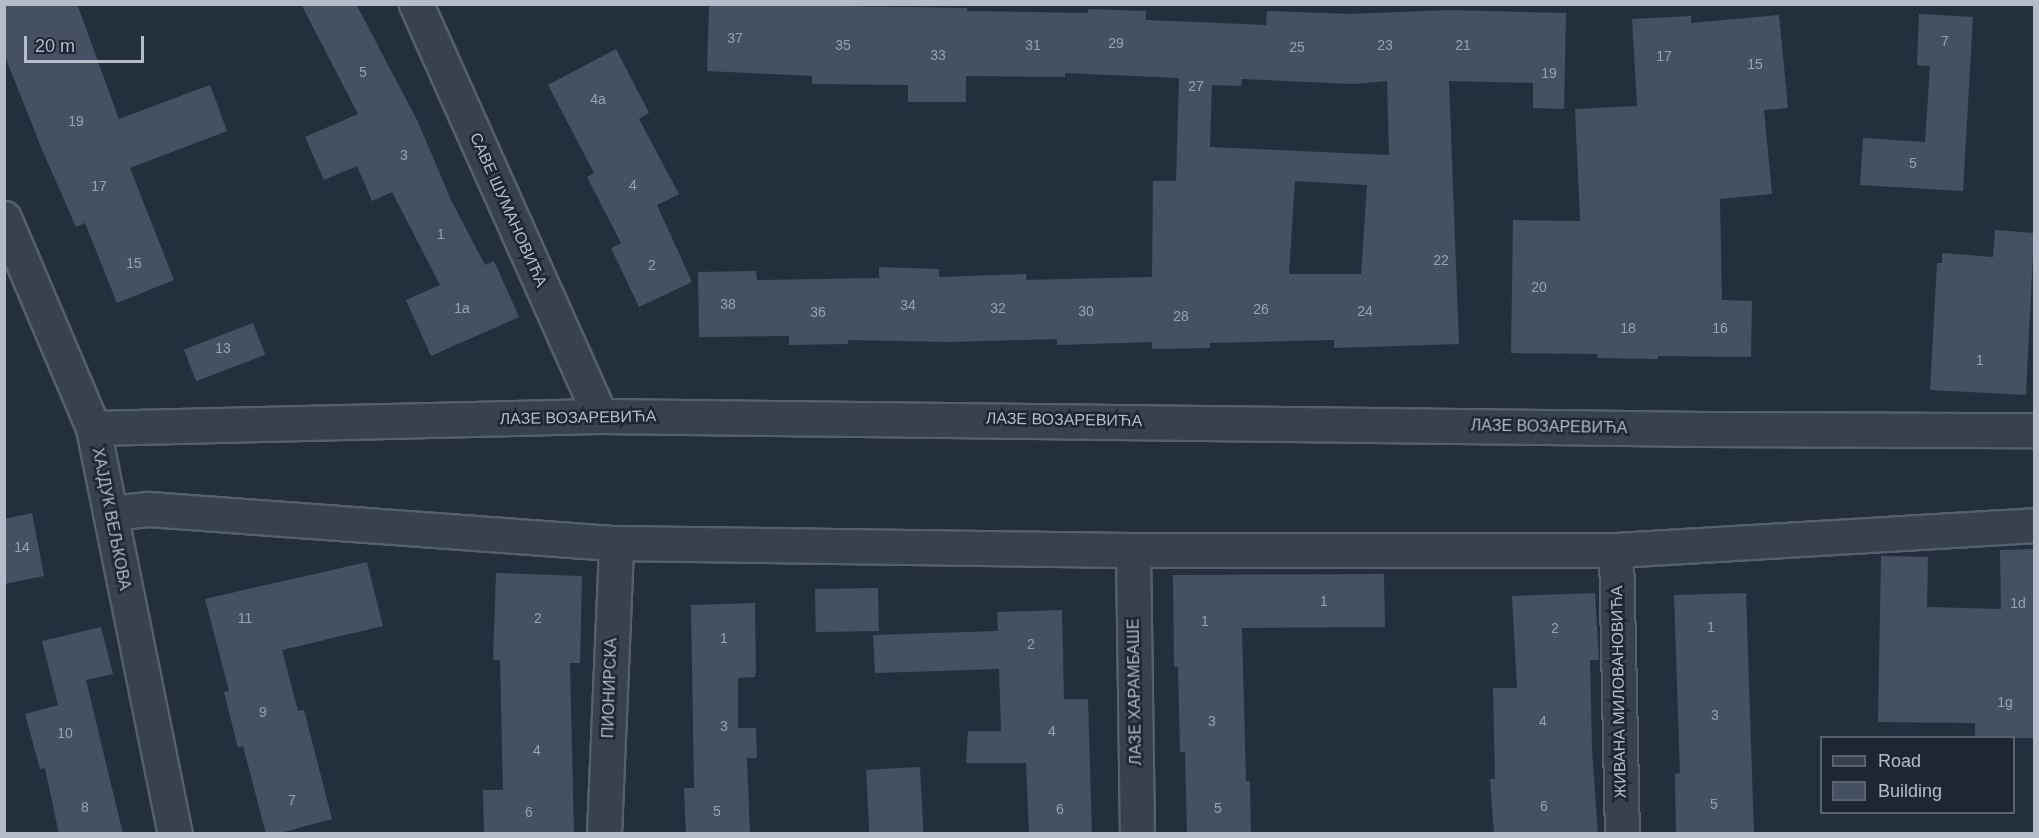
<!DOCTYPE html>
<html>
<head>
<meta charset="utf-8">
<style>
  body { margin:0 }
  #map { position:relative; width:2039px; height:838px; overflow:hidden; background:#242f3e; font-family:Helvetica,sans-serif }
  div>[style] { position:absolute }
  .building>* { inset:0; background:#455162; transform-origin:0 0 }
  .roads { filter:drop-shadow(2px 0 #565f6c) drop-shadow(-2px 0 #565f6c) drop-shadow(0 2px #565f6c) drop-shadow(0 -2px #565f6c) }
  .minor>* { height:33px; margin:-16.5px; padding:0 16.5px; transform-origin:16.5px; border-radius:16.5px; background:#38414e }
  span { translate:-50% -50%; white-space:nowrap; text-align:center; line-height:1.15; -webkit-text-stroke:5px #1d2633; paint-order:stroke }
  .number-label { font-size:14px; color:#98a1af }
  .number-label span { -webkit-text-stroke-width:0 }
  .street-label { font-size:16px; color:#b4bcc9 }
  .frame { position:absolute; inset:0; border:6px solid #b4bcc9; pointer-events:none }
  .legend { position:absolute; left:1820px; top:736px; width:195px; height:78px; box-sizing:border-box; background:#1d2633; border:2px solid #59626f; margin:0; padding:8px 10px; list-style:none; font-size:18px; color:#b4bcc9 }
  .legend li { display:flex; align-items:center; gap:12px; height:30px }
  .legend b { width:30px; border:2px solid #59626f }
  .scale { position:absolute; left:24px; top:36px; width:120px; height:27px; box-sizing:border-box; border:3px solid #b4bcc9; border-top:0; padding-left:8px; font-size:18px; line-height:21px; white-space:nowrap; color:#b4bcc9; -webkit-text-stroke:4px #1d2633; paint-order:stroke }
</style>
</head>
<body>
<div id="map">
  <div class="building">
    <div style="clip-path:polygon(4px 4px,77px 4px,119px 119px,210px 85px,227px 131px,130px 168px,174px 280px,117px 303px,85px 223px,76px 227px,43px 152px,4px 54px)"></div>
    <div style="clip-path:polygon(301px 4px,356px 4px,418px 122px,451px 200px,485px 265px,494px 261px,519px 317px,431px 356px,406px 300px,440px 285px,392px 192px,372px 201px,357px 166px,324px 180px,305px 137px,358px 114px)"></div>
    <div style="clip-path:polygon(evenodd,709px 4px,967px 8px,967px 11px,1088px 13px,1088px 9px,1146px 11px,1146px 20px,1266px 25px,1267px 11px,1351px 14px,1447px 10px,1566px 13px,1564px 109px,1533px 108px,1533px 83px,1449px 81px,1459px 344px,1334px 348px,1334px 340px,1210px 343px,1210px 348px,1152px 349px,1152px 342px,1057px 345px,1057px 339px,949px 342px,848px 340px,848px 344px,789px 345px,789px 336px,699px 337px,698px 272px,756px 271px,757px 280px,879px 278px,879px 267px,939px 269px,939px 277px,1026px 274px,1026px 280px,1152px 277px,1153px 181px,1176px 181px,1179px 78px,1065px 73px,1065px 77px,966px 76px,966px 102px,908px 102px,908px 85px,812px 84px,812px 76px,707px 71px,709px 4px,1242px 79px,1353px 84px,1387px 81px,1389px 155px,1210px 147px,1212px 85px,1241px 86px,1242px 79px,709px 4px,1295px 181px,1367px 185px,1361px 274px,1289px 274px,1295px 181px)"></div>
    <div style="clip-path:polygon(1919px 14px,1973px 17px,1963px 191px,1860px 185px,1863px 138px,1925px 142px,1930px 66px,1917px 65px)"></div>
    <div style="clip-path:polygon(1779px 15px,1788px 108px,1764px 110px,1772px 194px,1720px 199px,1722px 300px,1752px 301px,1751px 357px,1658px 356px,1658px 359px,1597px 358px,1598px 354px,1511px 353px,1513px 220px,1580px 221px,1575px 109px,1637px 106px,1632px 19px,1691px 16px,1691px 23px)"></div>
    <div style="clip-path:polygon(616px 49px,649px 113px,639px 119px,679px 194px,657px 205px,692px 282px,639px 307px,611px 248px,621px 243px,587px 177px,594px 173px,548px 85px)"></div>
    <div style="clip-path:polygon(1995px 230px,2034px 233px,2026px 395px,1930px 390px,1937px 263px,1942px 263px,1942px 253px,1993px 257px)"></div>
    <div style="left:253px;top:323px;width:34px;height:74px;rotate:69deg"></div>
    <div style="clip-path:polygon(32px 513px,44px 576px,4px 584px,4px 519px)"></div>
    <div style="clip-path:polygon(2034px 549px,2034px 738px,1975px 738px,1975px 723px,1878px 722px,1881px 556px,1928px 557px,1927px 607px,2001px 609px,2000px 550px)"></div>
    <div style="clip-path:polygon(367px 562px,383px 626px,282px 650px,298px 711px,304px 710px,332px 819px,276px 834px,266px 834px,243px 746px,238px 748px,224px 692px,229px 691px,205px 599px)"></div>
    <div style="clip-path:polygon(496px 573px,582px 576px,580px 663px,570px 663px,574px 834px,484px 834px,483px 790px,503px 790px,500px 660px,493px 660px)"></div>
    <div style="clip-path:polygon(1384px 574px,1385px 627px,1242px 628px,1246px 781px,1250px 781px,1251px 834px,1187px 834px,1185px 752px,1180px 752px,1178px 667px,1174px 667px,1173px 575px)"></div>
    <div style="left:878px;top:588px;width:43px;height:63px;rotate:89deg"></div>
    <div style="clip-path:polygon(1595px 593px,1599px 660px,1590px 660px,1592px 749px,1598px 834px,1494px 834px,1490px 779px,1495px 779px,1493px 688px,1517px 688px,1512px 596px)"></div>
    <div style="clip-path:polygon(1746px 593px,1754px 834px,1676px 834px,1675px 774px,1680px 773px,1674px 595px)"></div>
    <div style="clip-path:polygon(755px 603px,756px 670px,755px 677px,738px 678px,738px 728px,756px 728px,757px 758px,747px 758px,750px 834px,686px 834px,684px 788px,694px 788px,691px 605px)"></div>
    <div style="clip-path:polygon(1062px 610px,1064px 699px,1088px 699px,1092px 834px,1029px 834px,1026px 763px,966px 763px,968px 731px,1001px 731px,999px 669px,875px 673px,873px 635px,998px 631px,997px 612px)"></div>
    <div style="clip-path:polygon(101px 627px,113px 674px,86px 680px,123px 834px,59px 834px,45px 768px,40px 769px,25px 714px,58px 705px,42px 641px)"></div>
    <div style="left:920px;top:767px;width:67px;height:54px;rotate:87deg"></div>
  </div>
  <div class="roads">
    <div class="minor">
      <div style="left:416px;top:4px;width:451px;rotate:65.9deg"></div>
      <div style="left:4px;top:218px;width:228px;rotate:67deg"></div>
      <div style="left:93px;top:428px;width:414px;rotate:78.6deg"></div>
      <div style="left:93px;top:428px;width:507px;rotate:-1.36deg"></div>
      <div style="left:600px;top:416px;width:1104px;rotate:0.67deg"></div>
      <div style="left:1704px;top:429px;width:330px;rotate:0.2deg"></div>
      <div style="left:110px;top:513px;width:38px;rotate:-6deg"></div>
      <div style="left:148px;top:509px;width:469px;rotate:4.2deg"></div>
      <div style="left:616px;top:543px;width:517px;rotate:0.78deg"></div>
      <div style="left:1133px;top:550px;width:483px"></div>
      <div style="left:1616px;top:550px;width:419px;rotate:-3.4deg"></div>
      <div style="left:1133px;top:550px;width:284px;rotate:89.2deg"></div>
      <div style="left:1616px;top:550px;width:284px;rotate:88.8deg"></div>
      <div style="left:604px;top:834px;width:291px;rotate:-87.6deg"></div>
    </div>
  </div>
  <div class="number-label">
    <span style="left:735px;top:38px">37</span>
    <span style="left:1945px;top:41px">7</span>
    <span style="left:1116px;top:43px">29</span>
    <span style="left:843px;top:45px">35</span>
    <span style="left:1033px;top:45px">31</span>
    <span style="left:1385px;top:45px">23</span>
    <span style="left:1463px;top:45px">21</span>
    <span style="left:1297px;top:47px">25</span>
    <span style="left:938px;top:55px">33</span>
    <span style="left:1664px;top:56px">17</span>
    <span style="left:1755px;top:64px">15</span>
    <span style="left:363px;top:72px">5</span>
    <span style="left:1549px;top:73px">19</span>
    <span style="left:1196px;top:86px">27</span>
    <span style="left:598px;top:99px">4a</span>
    <span style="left:76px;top:121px">19</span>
    <span style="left:404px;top:155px">3</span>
    <span style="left:1913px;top:163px">5</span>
    <span style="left:633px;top:185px">4</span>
    <span style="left:99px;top:186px">17</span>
    <span style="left:441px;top:234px">1</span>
    <span style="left:1441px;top:260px">22</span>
    <span style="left:134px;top:263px">15</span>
    <span style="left:652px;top:265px">2</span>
    <span style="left:1539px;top:287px">20</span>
    <span style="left:728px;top:304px">38</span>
    <span style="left:908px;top:305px">34</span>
    <span style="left:462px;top:308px">1a</span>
    <span style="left:998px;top:308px">32</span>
    <span style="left:1261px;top:309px">26</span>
    <span style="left:1086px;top:311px">30</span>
    <span style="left:1365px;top:311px">24</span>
    <span style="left:818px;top:312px">36</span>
    <span style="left:1181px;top:316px">28</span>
    <span style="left:1628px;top:328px">18</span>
    <span style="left:1720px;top:328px">16</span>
    <span style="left:223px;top:348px">13</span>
    <span style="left:1980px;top:360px">1</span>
    <span style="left:22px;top:547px">14</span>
    <span style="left:1324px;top:601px">1</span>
    <span style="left:2018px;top:603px">1d</span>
    <span style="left:245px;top:618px">11</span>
    <span style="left:538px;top:618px">2</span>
    <span style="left:1205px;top:621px">1</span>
    <span style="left:1711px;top:627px">1</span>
    <span style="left:1555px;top:628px">2</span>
    <span style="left:724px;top:638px">1</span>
    <span style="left:1031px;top:644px">2</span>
    <span style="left:2005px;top:702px">1g</span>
    <span style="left:263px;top:712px">9</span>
    <span style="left:1715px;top:715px">3</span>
    <span style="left:1212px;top:721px">3</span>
    <span style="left:1543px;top:721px">4</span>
    <span style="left:724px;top:726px">3</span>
    <span style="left:1052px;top:731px">4</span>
    <span style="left:65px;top:733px">10</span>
    <span style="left:537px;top:750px">4</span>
    <span style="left:292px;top:800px">7</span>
    <span style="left:1714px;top:804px">5</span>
    <span style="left:1544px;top:806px">6</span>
    <span style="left:85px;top:807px">8</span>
    <span style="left:1218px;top:808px">5</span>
    <span style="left:1060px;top:809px">6</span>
    <span style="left:717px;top:811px">5</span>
    <span style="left:529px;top:812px">6</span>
  </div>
  <div class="street-label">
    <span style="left:508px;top:210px;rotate:66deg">САВЕ ШУМАНОВИЋА</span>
    <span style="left:578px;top:418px;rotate:-1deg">ЛАЗЕ ВОЗАРЕВИЋА</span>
    <span style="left:1064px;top:420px;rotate:1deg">ЛАЗЕ ВОЗАРЕВИЋА</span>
    <span style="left:1549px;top:427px;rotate:1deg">ЛАЗЕ ВОЗАРЕВИЋА</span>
    <span style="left:111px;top:519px;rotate:79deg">ХАЈДУК ВЕЉКОВА</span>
    <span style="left:610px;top:688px;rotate:-88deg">ПИОНИРСКА</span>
    <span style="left:1135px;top:692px;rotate:-91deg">ЛАЗЕ ХАРАМБАШЕ</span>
    <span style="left:1619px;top:692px;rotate:-91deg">ЖИВАНА МИЛОВАНОВИЋА</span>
  </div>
  <div class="frame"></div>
  <ul class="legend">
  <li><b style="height:8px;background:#38414e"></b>Road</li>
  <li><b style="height:16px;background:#455162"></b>Building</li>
  </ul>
  <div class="scale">20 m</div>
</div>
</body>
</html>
